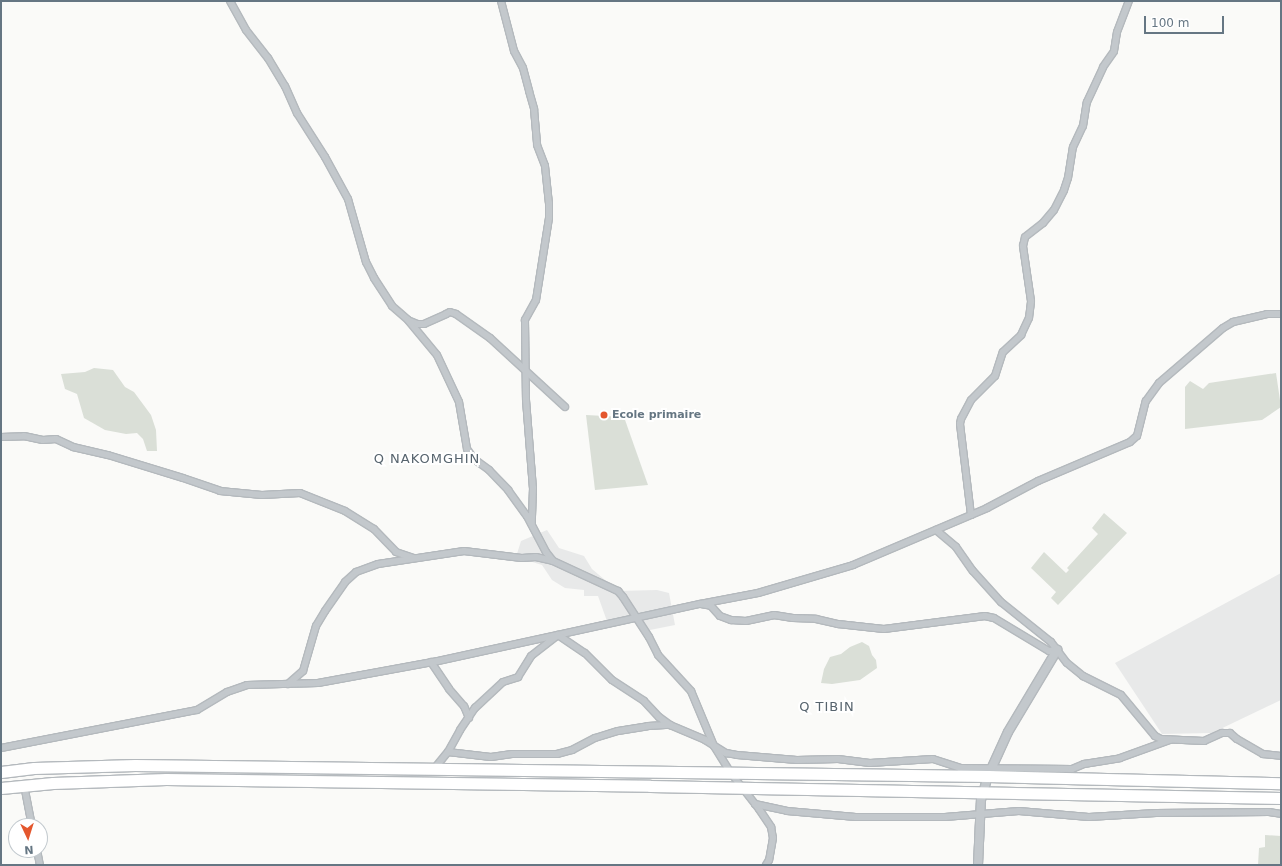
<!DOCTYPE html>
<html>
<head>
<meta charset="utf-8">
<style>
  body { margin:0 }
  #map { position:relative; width:1282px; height:866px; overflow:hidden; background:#fafaf8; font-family:"DejaVu Sans",sans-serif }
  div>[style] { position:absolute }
  .built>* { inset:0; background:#e8e9e9 }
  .green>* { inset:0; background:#dadfd7 }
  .roads { filter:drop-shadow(1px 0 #b4b9bd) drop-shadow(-1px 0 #b4b9bd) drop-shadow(0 1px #b4b9bd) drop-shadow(0 -1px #b4b9bd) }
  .minor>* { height:6px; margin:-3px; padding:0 3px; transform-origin:3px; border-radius:3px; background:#c3c8cc }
  .tertiary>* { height:8px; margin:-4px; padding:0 4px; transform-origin:4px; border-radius:4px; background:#c3c8cc }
  .trunk>* { height:11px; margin:-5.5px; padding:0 5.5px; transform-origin:5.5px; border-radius:5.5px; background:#fff }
  .dots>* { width:11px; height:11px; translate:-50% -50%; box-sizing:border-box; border:2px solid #fff; border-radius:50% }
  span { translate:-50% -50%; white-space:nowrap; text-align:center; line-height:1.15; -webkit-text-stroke:4px #fff; paint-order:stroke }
  .poi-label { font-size:11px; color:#657683; font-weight:700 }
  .left { translate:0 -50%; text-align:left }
  .quarter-label { font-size:13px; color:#57646e; letter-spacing:1px }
  .frame { position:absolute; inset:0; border:2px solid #657683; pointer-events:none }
  .north { position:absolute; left:8px; top:818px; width:40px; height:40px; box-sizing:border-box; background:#fff; border:1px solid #c1c8cd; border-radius:50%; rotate:176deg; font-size:11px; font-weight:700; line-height:16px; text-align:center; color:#657683 }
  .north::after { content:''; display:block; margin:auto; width:14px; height:18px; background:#e4572e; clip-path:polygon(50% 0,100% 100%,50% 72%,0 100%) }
  .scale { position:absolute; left:1144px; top:16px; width:80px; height:18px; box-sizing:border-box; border:2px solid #657683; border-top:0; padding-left:5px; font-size:12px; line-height:14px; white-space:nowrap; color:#657683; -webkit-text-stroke:3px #fff; paint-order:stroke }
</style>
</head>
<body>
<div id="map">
  <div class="built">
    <div style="clip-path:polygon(547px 530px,559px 548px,584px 556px,592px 569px,618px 591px,657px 590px,669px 593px,675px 625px,645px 631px,636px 617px,608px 624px,598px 596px,584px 596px,584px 590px,565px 588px,552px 580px,542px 565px,516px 557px,521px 541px)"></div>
    <div style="clip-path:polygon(1281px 573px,1281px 700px,1212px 733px,1162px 734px,1115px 663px)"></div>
  </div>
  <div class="green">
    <div style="clip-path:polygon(94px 368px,113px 370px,125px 387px,134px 392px,151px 415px,156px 430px,157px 451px,147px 451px,143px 439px,137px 433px,126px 434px,105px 430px,84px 418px,77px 394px,65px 389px,61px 374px,85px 372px)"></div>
    <div style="clip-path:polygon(1276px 373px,1281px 407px,1262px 420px,1185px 429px,1185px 387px,1190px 381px,1203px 389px,1209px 383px)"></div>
    <div style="clip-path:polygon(586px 415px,624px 417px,648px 485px,595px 490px)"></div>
    <div style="clip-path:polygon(1104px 513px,1127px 533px,1058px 605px,1051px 598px,1056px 592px,1031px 568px,1044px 552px,1066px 573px,1069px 570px,1067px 568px,1098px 534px,1092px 528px)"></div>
    <div style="clip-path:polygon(862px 642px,869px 646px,872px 655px,876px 660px,877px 668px,860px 680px,832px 684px,821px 683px,824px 669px,830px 657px,841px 654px,850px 647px)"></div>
    <div style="clip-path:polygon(1265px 835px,1281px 836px,1281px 865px,1258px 865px,1259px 848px,1265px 847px)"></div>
  </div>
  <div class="roads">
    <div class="minor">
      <div style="left:230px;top:1px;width:33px;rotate:61deg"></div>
      <div style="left:246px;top:30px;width:36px;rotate:52deg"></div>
      <div style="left:268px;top:58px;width:33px;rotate:59deg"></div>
      <div style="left:285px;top:86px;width:30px;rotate:66deg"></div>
      <div style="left:297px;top:113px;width:52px;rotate:57.5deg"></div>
      <div style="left:325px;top:157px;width:48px;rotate:61.3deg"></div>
      <div style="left:348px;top:199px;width:66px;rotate:74.1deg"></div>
      <div style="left:366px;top:262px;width:18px;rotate:63deg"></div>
      <div style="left:374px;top:278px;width:33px;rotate:57deg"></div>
      <div style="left:392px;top:306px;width:21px;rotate:41deg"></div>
      <div style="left:408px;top:320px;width:45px;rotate:50.4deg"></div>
      <div style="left:437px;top:355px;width:52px;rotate:64.9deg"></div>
      <div style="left:459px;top:402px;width:48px;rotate:80.3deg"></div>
      <div style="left:467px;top:449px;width:12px;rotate:55deg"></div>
      <div style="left:474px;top:459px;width:19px;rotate:36deg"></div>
      <div style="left:489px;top:470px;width:28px;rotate:46deg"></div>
      <div style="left:508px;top:490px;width:32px;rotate:54deg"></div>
      <div style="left:527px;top:516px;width:41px;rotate:62.2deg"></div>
      <div style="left:546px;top:552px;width:11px;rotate:52deg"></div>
      <div style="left:553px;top:561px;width:72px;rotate:24.8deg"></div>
      <div style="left:618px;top:591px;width:8px;rotate:50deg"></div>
      <div style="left:623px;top:597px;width:48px;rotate:57deg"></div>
      <div style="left:649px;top:637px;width:20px;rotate:63deg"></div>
      <div style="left:658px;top:655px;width:49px;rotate:47.5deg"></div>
      <div style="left:691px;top:691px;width:60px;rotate:67.3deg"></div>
      <div style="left:714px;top:746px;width:31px;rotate:58deg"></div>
      <div style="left:730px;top:772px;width:47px;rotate:51.9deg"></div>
      <div style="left:759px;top:809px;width:22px;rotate:56deg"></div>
      <div style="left:771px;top:827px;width:11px;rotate:80deg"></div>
      <div style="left:773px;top:838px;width:22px;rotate:100deg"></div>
      <div style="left:769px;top:860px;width:6px;rotate:121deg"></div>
      <div style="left:501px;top:1px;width:52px;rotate:75.4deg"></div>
      <div style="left:514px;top:51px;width:19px;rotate:62deg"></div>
      <div style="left:523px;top:68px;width:24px;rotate:75deg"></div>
      <div style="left:529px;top:91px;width:19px;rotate:74deg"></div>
      <div style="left:534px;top:109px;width:36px;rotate:85deg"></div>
      <div style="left:537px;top:145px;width:22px;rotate:69deg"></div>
      <div style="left:545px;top:166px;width:37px;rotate:84deg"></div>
      <div style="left:549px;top:203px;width:15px;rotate:90deg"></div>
      <div style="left:549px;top:218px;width:83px;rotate:99deg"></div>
      <div style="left:536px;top:300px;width:23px;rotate:119deg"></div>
      <div style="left:525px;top:320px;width:80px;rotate:89.3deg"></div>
      <div style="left:526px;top:400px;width:88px;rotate:85.5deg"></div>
      <div style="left:533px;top:488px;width:36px;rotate:92deg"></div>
      <div style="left:410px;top:321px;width:8px;rotate:23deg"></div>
      <div style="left:417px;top:324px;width:7px"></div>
      <div style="left:424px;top:324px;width:24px;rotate:-24deg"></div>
      <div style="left:446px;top:314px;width:4px;rotate:-27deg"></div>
      <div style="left:450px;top:312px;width:6px;rotate:18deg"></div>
      <div style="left:456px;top:314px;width:42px;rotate:35.2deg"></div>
      <div style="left:490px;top:338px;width:102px;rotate:42.6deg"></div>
      <div style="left:1px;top:437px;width:23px;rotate:-2deg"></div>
      <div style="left:24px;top:436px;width:19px;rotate:12deg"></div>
      <div style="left:43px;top:440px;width:13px;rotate:-4deg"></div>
      <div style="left:56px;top:439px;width:19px;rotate:25deg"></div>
      <div style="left:73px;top:447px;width:36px;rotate:13deg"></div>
      <div style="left:108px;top:455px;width:78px;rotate:17deg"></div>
      <div style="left:183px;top:478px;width:39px;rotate:19deg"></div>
      <div style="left:220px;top:491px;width:42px;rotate:5.4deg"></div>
      <div style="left:262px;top:495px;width:38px;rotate:-3deg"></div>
      <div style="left:300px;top:493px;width:48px;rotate:21.8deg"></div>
      <div style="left:345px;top:511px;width:34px;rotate:32deg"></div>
      <div style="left:374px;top:529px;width:32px;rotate:46deg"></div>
      <div style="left:396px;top:552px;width:18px;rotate:19deg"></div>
      <div style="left:971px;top:515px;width:92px;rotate:-96.9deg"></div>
      <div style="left:960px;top:424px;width:5px;rotate:-79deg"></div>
      <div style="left:961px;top:419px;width:21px;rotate:-62deg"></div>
      <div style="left:971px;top:400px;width:34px;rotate:-45deg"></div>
      <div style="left:995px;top:376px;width:25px;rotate:-72deg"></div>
      <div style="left:1003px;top:352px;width:25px;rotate:-43deg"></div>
      <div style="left:1021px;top:335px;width:19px;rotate:-65deg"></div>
      <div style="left:1029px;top:318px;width:17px;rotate:-83deg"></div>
      <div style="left:1031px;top:301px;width:56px;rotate:-98.3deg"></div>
      <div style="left:1023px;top:246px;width:9px;rotate:-77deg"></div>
      <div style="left:1025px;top:237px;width:23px;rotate:-38deg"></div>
      <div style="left:1043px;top:223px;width:17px;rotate:-50deg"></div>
      <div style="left:1054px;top:210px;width:22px;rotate:-63deg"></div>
      <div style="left:1064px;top:190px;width:13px;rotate:-72deg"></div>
      <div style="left:1068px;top:178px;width:31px;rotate:-81deg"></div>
      <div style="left:1073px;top:147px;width:23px;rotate:-65deg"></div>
      <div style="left:1083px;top:126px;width:24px;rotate:-81deg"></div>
      <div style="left:1087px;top:102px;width:38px;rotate:-65deg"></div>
      <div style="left:1103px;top:67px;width:19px;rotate:-55deg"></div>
      <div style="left:1114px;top:51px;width:19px;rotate:-81deg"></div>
      <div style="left:1117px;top:32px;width:33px;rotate:-69deg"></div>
      <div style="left:936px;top:530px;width:26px;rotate:40deg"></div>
      <div style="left:956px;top:547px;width:29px;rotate:55deg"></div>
      <div style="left:973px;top:571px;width:42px;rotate:47.9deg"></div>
      <div style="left:1001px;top:602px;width:64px;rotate:38.7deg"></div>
      <div style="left:1051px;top:642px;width:26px;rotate:53deg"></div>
      <div style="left:1067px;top:663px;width:21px;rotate:39deg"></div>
      <div style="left:1083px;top:676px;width:42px;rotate:26.6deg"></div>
      <div style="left:1121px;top:695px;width:53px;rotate:50.3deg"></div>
      <div style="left:1155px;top:736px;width:7px;rotate:27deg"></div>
      <div style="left:1161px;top:739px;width:43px;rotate:2.7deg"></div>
      <div style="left:1204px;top:741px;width:20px;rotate:-24deg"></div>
      <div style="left:1222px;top:733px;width:8px"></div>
      <div style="left:1230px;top:733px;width:9px;rotate:41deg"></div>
      <div style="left:1237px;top:739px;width:30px;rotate:30deg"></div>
      <div style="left:1263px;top:754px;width:18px;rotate:6deg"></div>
      <div style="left:701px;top:604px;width:10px;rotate:11deg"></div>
      <div style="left:711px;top:606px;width:13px;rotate:48deg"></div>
      <div style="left:720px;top:616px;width:12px;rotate:20deg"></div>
      <div style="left:731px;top:620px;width:15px;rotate:4deg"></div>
      <div style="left:746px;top:621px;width:29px;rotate:-12deg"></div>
      <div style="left:774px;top:615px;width:19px;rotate:9deg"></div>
      <div style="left:793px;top:618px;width:23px;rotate:2deg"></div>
      <div style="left:816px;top:619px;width:23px;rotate:13deg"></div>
      <div style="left:838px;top:624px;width:46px;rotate:6.2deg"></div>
      <div style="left:884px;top:629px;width:102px;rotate:-7.3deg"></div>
      <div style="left:985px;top:616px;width:9px;rotate:13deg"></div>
      <div style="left:994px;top:618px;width:64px;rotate:31deg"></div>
      <div style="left:1049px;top:651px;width:8px;rotate:-7deg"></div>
      <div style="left:431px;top:662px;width:32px;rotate:56deg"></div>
      <div style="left:449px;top:689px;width:23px;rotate:49deg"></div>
      <div style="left:464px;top:706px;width:13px;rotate:67deg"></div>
      <div style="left:288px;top:684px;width:20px;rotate:-41deg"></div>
      <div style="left:303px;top:671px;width:47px;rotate:-73.9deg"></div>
      <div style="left:316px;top:626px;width:17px;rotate:-59deg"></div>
      <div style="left:325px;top:611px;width:35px;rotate:-55deg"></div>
      <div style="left:345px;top:582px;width:15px;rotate:-42deg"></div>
      <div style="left:356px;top:572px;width:23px;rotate:-20deg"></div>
      <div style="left:378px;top:564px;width:87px;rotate:-8.6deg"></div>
      <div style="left:464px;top:551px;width:58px;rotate:6.9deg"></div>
      <div style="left:522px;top:558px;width:14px;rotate:-4deg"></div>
      <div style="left:536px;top:557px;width:17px;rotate:13deg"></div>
      <div style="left:1px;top:748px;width:200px;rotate:-11deg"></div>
      <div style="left:197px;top:710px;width:35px;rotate:-31deg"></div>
      <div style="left:227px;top:692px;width:21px;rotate:-19deg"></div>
      <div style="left:247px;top:685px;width:71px;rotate:-1.6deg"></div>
      <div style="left:318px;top:683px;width:122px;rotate:-10.4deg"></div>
      <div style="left:438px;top:661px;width:268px;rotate:-12.3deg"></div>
      <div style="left:700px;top:604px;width:59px;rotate:-10.7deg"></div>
      <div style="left:758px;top:593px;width:99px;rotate:-16.4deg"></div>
      <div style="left:853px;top:565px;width:146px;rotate:-23deg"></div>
      <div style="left:987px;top:508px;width:58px;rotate:-27.9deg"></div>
      <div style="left:1038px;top:481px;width:100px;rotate:-23deg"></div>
      <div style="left:1130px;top:442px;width:9px;rotate:-41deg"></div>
      <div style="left:1137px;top:436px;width:36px;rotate:-76deg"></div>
      <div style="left:1146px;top:401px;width:22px;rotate:-54deg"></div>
      <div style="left:1159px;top:383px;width:84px;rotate:-40.7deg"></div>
      <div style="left:1223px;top:328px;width:12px;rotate:-31deg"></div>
      <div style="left:1233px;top:322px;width:35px;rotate:-13deg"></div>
      <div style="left:1267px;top:314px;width:14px"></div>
      <div style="left:448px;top:752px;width:25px;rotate:-61deg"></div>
      <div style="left:460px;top:730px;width:27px;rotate:-56deg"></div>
      <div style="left:475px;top:708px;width:38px;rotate:-43deg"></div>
      <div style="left:503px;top:682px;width:16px;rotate:-18deg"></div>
      <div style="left:518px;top:677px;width:25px;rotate:-58deg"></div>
      <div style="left:531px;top:656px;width:34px;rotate:-38deg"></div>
      <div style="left:558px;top:635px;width:32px;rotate:34deg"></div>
      <div style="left:585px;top:653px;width:38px;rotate:45deg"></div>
      <div style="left:612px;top:680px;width:38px;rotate:33deg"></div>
      <div style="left:644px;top:701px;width:22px;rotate:47deg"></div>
      <div style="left:659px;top:717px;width:14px;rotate:36deg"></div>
      <div style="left:670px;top:725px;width:38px;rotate:23deg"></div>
      <div style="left:705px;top:740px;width:25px;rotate:32deg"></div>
      <div style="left:726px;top:753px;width:11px;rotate:10deg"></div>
      <div style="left:737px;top:755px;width:60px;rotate:4.8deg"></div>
      <div style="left:797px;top:760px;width:41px;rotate:-1.4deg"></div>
      <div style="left:838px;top:759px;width:32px;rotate:7deg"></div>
      <div style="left:870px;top:763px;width:63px;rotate:-3.6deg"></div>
      <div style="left:933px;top:759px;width:28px;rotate:18deg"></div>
      <div style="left:960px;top:768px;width:112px;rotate:0.5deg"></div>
      <div style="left:1072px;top:769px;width:13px;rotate:-23deg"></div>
      <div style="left:1084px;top:764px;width:36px;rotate:-9deg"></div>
      <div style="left:1120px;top:758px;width:53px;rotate:-19.8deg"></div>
      <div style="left:434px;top:769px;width:22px;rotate:-51deg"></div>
      <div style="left:448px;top:752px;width:43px;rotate:6.6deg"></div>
      <div style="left:491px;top:757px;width:21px;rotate:-8deg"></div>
      <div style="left:512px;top:754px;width:45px"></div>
      <div style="left:557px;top:754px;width:16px;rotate:-15deg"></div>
      <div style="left:572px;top:750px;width:26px;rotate:-28deg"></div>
      <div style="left:595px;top:738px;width:24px;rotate:-17deg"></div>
      <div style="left:618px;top:731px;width:30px;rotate:-9deg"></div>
      <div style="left:648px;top:726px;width:22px;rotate:-3deg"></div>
      <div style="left:24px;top:785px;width:42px;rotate:79deg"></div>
      <div style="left:755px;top:804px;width:33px;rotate:12deg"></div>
      <div style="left:787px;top:811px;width:69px;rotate:5deg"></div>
      <div style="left:856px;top:817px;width:89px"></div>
      <div style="left:945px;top:817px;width:74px;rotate:-4.6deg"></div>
      <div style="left:1019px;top:811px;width:70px;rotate:4.9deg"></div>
      <div style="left:1089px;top:817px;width:67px;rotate:-3.4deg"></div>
      <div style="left:1156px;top:813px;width:113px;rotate:-0.5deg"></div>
      <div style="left:1269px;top:812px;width:12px;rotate:9deg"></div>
      <div style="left:37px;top:850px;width:15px;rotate:79deg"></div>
    </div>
    <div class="tertiary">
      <div style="left:978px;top:865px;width:65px;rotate:-87.4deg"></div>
      <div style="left:981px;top:800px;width:25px;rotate:-74deg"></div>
      <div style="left:988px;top:776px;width:48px;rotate:-65.6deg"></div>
      <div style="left:1008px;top:732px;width:96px;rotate:-59.1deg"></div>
    </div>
    <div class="trunk">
      <div style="left:1px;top:772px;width:33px;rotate:-7deg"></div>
      <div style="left:34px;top:768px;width:101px;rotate:-1.7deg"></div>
      <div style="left:135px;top:765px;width:853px;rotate:0.74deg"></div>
      <div style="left:988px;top:776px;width:293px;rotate:1.4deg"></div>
      <div style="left:1px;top:788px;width:52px;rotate:-5.5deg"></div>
      <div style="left:53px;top:783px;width:113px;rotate:-2deg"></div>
      <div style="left:166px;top:779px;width:484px;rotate:0.8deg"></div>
      <div style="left:650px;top:786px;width:631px;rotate:1.09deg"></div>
    </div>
  </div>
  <div class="dots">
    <div style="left:604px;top:415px;background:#e4572e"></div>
  </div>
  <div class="poi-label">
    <span class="left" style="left:612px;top:415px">Ecole primaire</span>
  </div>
  <div class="quarter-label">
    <span style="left:427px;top:459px">Q NAKOMGHIN</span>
    <span style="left:827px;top:707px">Q TIBIN</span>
  </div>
  <div class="frame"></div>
  <div class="north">N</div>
  <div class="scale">100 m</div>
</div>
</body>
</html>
